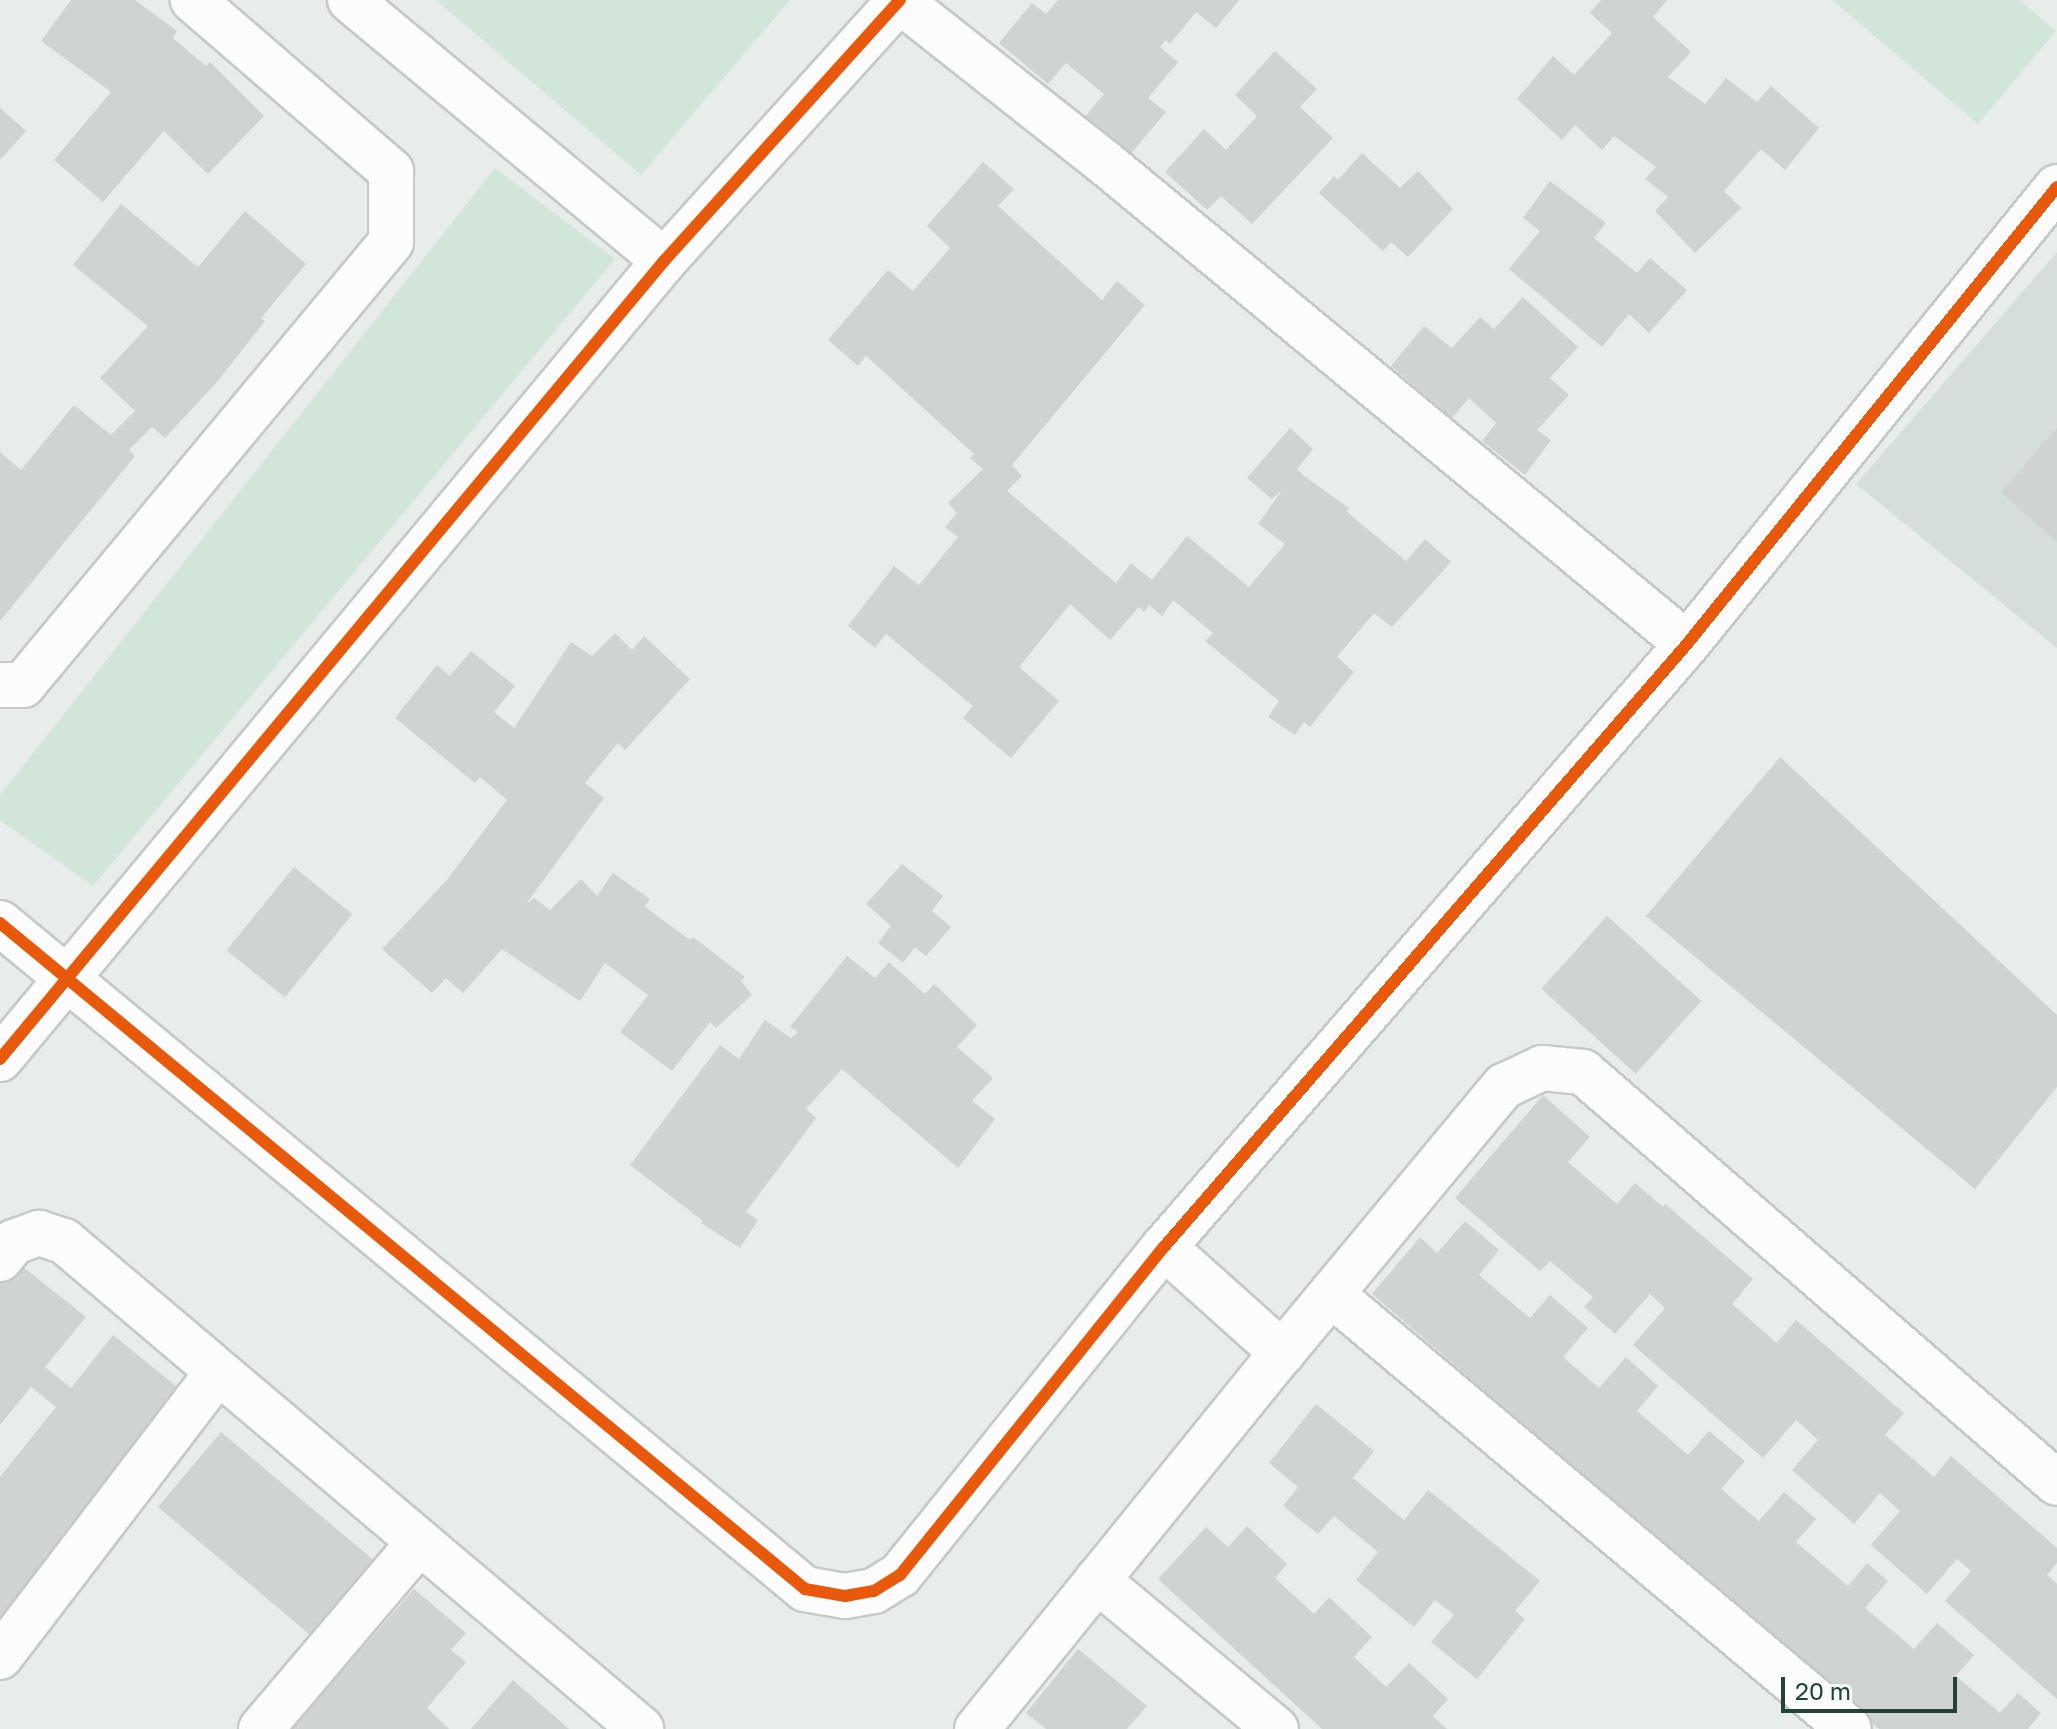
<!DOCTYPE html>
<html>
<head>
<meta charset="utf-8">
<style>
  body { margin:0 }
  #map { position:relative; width:2057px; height:1729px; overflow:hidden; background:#e8edeb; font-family:"Golos Text",sans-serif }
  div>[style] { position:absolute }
  .built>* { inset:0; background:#d6dedb }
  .green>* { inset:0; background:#d1e6d8 }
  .building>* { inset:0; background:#cfd4d2; transform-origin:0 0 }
  .roads { filter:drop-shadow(2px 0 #c5cac8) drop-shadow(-2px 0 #c5cac8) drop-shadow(0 2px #c5cac8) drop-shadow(0 -2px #c5cac8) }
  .street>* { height:44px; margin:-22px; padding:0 22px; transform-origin:22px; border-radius:22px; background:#fcfcfc }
  .cycleway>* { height:12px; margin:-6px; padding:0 6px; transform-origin:6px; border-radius:6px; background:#e8590c }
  span { translate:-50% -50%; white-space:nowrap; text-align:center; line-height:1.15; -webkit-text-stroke:6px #f7fbf9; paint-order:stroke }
  .scale { position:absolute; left:1781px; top:1677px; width:176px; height:36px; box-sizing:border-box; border:4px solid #24423a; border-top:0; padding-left:10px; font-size:24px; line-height:28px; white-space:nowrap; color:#24423a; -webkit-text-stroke:6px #f7fbf9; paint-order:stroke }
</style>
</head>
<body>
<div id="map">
  <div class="built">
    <div style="clip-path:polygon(2057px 252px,2057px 648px,1856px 484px)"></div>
  </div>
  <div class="green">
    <div style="clip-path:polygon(436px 0,790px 0,641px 175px)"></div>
    <div style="clip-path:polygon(1832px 0,2020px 0,2056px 31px,1978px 124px)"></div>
    <div style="clip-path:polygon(495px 168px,615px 259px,93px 886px,0 820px,0 795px)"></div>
  </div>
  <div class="building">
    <div style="clip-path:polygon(71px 0,135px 0,177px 31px,173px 38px,206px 66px,210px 62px,264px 116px,208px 174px,164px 131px,103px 202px,54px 160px,111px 92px,41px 41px)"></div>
    <div style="clip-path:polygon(1058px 0,1239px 0,1216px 28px,1196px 12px,1170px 44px,1166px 40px,1160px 47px,1178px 62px,1148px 98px,1166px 112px,1129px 156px,1084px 118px,1104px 94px,1066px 63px,1048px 84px,999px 43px,1032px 3px,1046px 14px)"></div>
    <div style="clip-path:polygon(1601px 0,1667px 0,1653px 17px,1691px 52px,1668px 77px,1705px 104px,1726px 78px,1757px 102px,1771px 86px,1819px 128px,1785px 170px,1761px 149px,1724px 191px,1741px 208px,1695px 253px,1655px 211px,1668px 197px,1645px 179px,1656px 167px,1614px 136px,1602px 150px,1575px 125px,1562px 140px,1517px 99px,1553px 56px,1574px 75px,1612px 33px,1590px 13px)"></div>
    <div style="clip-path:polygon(1275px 51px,1317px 89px,1300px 107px,1333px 138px,1252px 224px,1221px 196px,1207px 210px,1165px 172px,1204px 129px,1226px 150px,1257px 116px,1235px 95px)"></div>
    <div style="clip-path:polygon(0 108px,26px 131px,0 160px)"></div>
    <div style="clip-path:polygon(1362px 153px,1400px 188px,1418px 171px,1453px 209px,1408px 257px,1391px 242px,1383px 251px,1319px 193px,1334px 176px,1338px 180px)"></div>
    <div style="clip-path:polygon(983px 162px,1014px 189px,998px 206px,1102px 300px,1117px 281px,1145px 305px,1012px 465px,1022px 476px,1007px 491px,1116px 583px,1131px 563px,1152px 580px,1187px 536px,1249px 587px,1285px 544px,1258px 524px,1283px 489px,1272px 499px,1247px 478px,1290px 428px,1313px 449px,1297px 469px,1304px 476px,1349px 508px,1347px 512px,1406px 561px,1425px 539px,1451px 562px,1392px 627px,1374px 613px,1337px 657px,1354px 672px,1310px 727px,1304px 722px,1295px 735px,1268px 717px,1279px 701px,1205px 641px,1213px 633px,1173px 600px,1162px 616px,1149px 605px,1144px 612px,1139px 607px,1110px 640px,1070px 604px,1019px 667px,1059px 701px,1011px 758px,963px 718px,973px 706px,886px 634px,875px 648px,848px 626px,894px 566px,919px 585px,958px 537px,945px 527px,957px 513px,948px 503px,983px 469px,970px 458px,974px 454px,866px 356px,858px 366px,828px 340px,888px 270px,913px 291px,950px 248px,927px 226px)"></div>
    <div style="clip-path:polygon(1550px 181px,1606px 223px,1594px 238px,1637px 273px,1650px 258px,1687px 290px,1649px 333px,1629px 314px,1602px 347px,1509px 269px,1540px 231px,1523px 218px)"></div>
    <div style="clip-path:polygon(121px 204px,198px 267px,245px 211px,306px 264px,261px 318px,265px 321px,217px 382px,165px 438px,152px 427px,129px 450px,135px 456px,0 621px,0 452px,21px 470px,74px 405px,111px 435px,135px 411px,100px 378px,148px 326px,73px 265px)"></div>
    <div style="clip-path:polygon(1523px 297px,1578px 347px,1550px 378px,1569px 395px,1537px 430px,1551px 440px,1525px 475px,1482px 441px,1496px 423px,1469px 398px,1452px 418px,1391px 366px,1424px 326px,1452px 348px,1480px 317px,1494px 329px)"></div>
    <div style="clip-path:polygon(2057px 428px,2057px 542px,2001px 492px)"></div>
    <div style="clip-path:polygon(615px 633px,632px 650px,644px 636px,690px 679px,625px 750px,618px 743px,585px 783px,604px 798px,526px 904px,534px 898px,550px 910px,581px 879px,597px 896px,613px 873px,650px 899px,645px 907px,690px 940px,693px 937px,745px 977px,741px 981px,752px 995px,716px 1028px,710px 1022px,672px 1071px,620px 1032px,648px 995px,605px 963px,580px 1001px,502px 949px,463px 993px,446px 978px,432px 993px,382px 949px,446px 881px,507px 800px,480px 777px,475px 783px,395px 718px,437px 665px,450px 676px,471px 651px,515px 686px,494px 712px,514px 728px,571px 642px,592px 656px)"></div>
    <div style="clip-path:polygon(1780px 757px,2057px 1015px,2057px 1087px,1975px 1189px,1646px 916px)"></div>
    <div style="clip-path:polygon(902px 864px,943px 896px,932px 911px,951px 927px,926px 956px,915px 947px,903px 963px,878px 943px,891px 926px,866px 904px)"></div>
    <div style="left:294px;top:867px;width:75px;height:107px;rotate:39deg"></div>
    <div style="left:1607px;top:916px;width:127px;height:98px;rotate:42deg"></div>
    <div style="clip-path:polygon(847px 956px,875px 978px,889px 962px,925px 994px,934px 984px,977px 1025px,957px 1047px,993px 1078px,972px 1101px,995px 1119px,958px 1168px,842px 1069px,806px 1109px,816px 1118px,746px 1212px,758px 1220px,740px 1248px,701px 1223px,703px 1221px,630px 1165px,720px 1045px,739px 1059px,765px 1020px,791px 1038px,798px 1032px,790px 1027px)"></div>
    <div style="clip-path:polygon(1543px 1095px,1590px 1137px,1568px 1162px,1617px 1204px,1635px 1183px,1663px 1207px,1665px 1204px,1753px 1279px,1732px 1304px,1777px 1343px,1796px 1320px,1904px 1413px,1885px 1435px,1934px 1477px,1951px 1456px,2057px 1548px,2057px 1563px,2047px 1575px,2057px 1584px,2057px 1699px,1945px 1601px,1971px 1571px,1957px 1559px,1927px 1594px,1871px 1545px,1900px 1511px,1880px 1493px,1854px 1524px,1792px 1470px,1818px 1440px,1796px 1420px,1763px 1458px,1633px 1345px,1665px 1308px,1650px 1294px,1615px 1334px,1584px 1307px,1593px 1297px,1550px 1261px,1540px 1271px,1455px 1198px)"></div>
    <div style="clip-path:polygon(1465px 1221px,1499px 1250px,1479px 1275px,1530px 1318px,1550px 1295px,1588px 1328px,1563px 1357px,1599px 1388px,1626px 1357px,1658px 1386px,1637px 1411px,1688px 1455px,1709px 1431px,1745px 1461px,1721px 1489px,1759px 1521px,1784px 1492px,1816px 1519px,1796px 1542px,1848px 1586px,1867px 1563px,1888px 1581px,1865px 1608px,1914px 1649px,1937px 1623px,1974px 1655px,1956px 1676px,2000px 1713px,2018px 1693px,2041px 1713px,2028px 1729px,1879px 1729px,1372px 1294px,1420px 1237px,1437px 1253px)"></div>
    <div style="clip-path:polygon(13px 1259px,86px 1317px,45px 1367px,71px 1388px,113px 1335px,187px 1395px,0 1625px,0 1477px,56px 1407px,31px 1387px,0 1425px,0 1275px)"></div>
    <div style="clip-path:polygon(1316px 1404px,1374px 1451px,1353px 1478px,1404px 1520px,1428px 1490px,1540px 1581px,1515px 1611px,1525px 1619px,1477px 1679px,1431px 1642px,1454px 1615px,1435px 1600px,1414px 1627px,1356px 1580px,1378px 1552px,1334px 1516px,1318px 1534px,1283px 1506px,1298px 1487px,1269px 1463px)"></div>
    <div style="left:221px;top:1432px;width:209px;height:98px;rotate:40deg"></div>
    <div style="clip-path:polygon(1247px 1526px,1287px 1564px,1275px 1578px,1314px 1614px,1329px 1597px,1372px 1637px,1354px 1657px,1386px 1687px,1409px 1663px,1448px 1699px,1433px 1716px,1447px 1729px,1322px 1729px,1158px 1579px,1206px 1527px,1228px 1547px)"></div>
    <div style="clip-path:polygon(414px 1589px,466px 1633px,451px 1650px,466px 1662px,427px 1708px,449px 1729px,291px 1729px)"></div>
    <div style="clip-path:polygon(1078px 1649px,1147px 1706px,1127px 1729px,1046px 1729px,1026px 1713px)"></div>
    <div style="clip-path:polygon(513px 1680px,569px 1729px,471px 1729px)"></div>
  </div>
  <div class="roads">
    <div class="street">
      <div style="left:350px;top:0;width:408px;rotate:39.7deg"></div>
      <div style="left:900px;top:1px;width:260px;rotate:38.3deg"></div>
      <div style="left:1104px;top:162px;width:756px;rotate:39.58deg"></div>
      <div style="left:0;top:685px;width:23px"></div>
      <div style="left:23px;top:685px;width:576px;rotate:-50.28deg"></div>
      <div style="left:391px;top:242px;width:71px;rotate:-90deg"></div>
      <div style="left:391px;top:171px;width:262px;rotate:-139.2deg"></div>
      <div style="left:0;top:923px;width:1045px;rotate:39.6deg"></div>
      <div style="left:805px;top:1589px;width:41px;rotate:9.9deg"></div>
      <div style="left:845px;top:1596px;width:29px;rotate:-10deg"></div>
      <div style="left:874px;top:1591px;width:31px;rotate:-32deg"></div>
      <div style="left:900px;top:1575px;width:421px;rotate:-51.2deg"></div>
      <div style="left:1164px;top:1247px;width:798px;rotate:-49.06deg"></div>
      <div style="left:1687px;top:644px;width:588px;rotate:-51.01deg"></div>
      <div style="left:0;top:1059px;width:1038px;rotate:-50.24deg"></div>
      <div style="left:664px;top:261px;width:352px;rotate:-47.9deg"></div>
      <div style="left:1164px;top:1247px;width:159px;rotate:41.9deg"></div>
      <div style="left:1282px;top:1353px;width:347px;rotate:-50.3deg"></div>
      <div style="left:1504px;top:1086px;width:42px;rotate:-25.3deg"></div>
      <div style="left:1542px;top:1068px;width:41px;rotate:5.6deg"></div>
      <div style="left:1583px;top:1072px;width:627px;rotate:40.93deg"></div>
      <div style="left:0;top:1259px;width:22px;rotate:-51deg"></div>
      <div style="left:14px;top:1242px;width:27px;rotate:-20deg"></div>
      <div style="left:39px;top:1233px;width:26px;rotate:18deg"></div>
      <div style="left:64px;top:1241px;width:756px;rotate:40.22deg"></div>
      <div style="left:1331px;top:1294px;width:676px;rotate:40.02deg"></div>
      <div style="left:1097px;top:1580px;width:233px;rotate:39.8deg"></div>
      <div style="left:0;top:1657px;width:357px;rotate:-52.6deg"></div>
      <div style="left:261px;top:1729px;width:244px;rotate:-49.7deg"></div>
      <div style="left:977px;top:1729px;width:484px;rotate:-51deg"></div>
    </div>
  </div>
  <div class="cycleway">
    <div style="left:0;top:923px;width:1045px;rotate:39.6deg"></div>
    <div style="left:805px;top:1589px;width:41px;rotate:9.9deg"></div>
    <div style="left:845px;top:1596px;width:29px;rotate:-10deg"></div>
    <div style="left:874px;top:1591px;width:31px;rotate:-32deg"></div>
    <div style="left:900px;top:1575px;width:421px;rotate:-51.2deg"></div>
    <div style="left:1164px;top:1247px;width:798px;rotate:-49.06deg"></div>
    <div style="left:1687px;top:644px;width:588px;rotate:-51.01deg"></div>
    <div style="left:0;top:1059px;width:1038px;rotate:-50.24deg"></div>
    <div style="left:664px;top:261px;width:352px;rotate:-47.9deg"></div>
  </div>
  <div class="scale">20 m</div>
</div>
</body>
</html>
